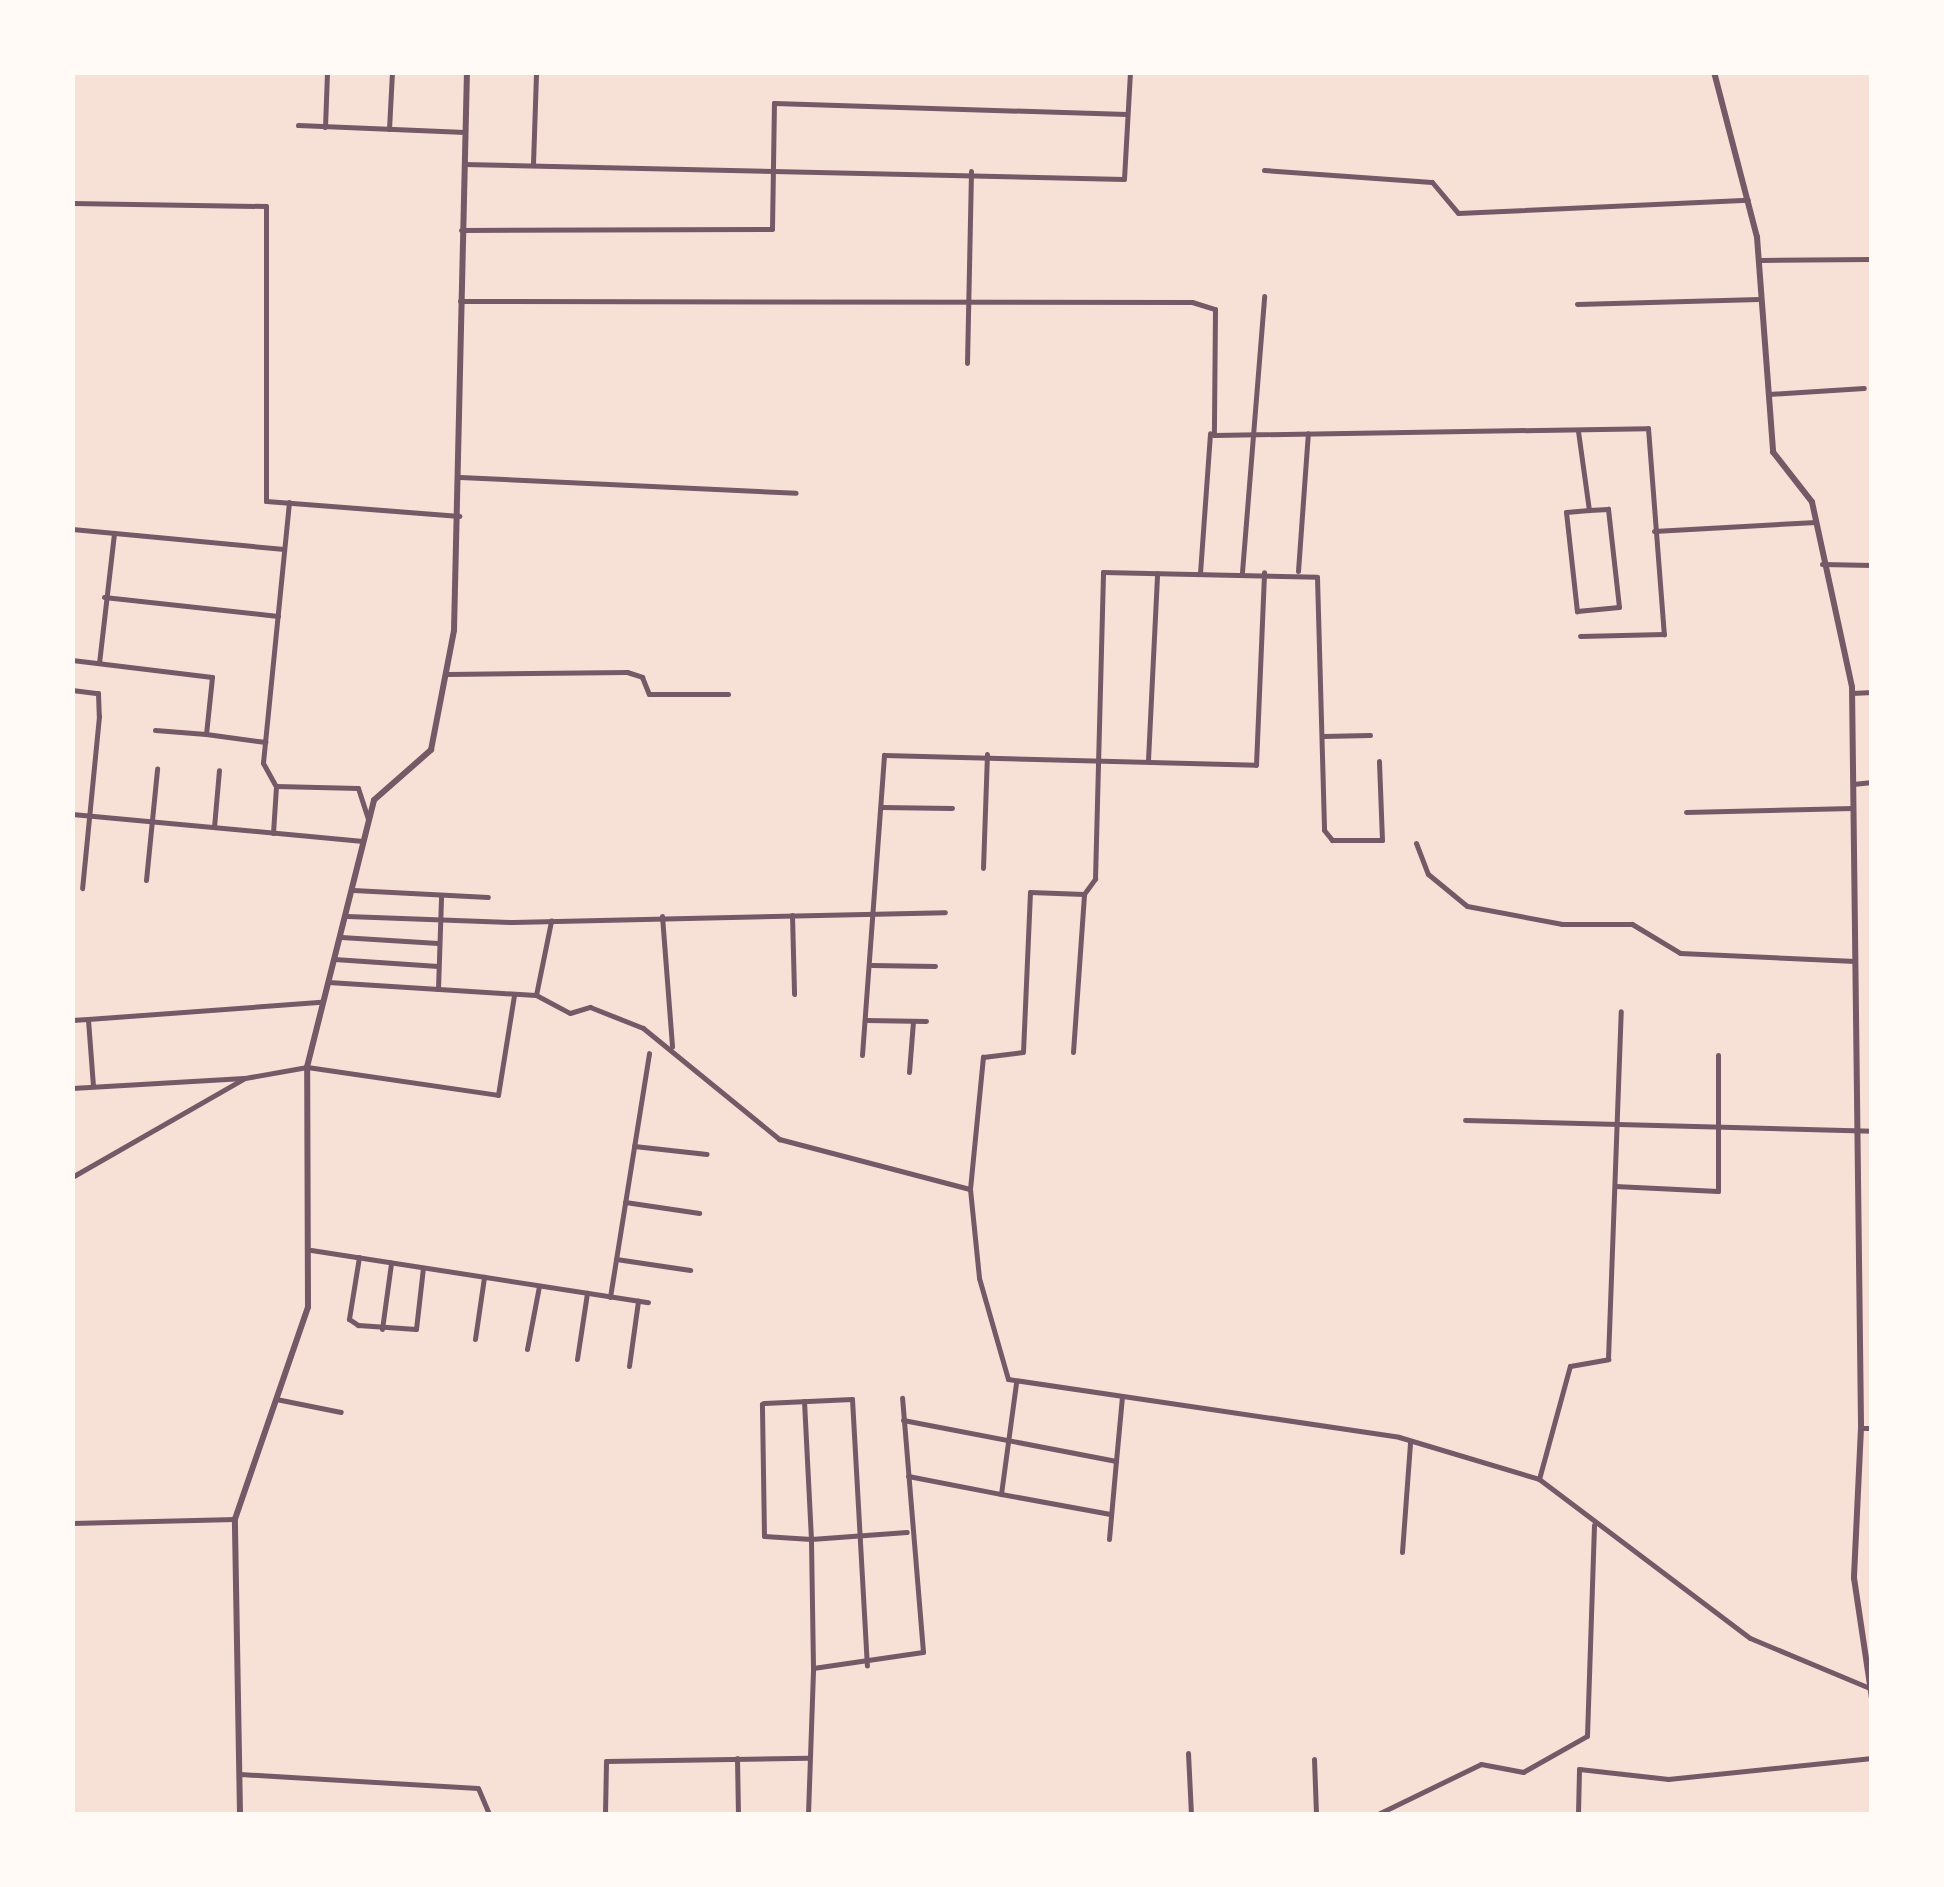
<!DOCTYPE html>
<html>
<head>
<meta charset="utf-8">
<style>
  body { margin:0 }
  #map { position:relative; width:1944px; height:1887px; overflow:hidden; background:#f7e1d7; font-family:"Public Sans",sans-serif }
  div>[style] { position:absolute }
  .minor>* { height:5px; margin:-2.5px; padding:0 2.5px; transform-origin:2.5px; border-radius:2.5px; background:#755966 }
  .tertiary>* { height:6px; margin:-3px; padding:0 3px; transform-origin:3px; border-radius:3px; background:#755966 }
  span { translate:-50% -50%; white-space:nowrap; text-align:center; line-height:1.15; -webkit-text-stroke:10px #fffaf5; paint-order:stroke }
  .frame { position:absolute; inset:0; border:75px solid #fffaf5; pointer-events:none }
</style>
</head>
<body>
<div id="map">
  <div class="minor">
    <div style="left:298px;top:125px;width:167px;rotate:2.4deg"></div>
    <div style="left:325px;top:127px;width:55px;rotate:-87.9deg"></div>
    <div style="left:389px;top:129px;width:57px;rotate:-87deg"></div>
    <div style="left:464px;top:164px;width:660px;rotate:1.3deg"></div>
    <div style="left:1124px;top:179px;width:107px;rotate:-86.8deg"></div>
    <div style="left:533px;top:164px;width:92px;rotate:-88.1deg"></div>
    <div style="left:1264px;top:170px;width:168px;rotate:4.1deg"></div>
    <div style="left:1432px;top:182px;width:40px;rotate:50deg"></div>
    <div style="left:1458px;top:213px;width:290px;rotate:-2.6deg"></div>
    <div style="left:72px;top:203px;width:194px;rotate:0.9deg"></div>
    <div style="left:266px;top:206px;width:295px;rotate:90deg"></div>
    <div style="left:266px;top:501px;width:194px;rotate:4.4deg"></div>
    <div style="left:461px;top:230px;width:311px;rotate:-0.2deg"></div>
    <div style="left:772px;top:229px;width:126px;rotate:-89.1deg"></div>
    <div style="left:774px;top:103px;width:353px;rotate:1.8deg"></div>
    <div style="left:1760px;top:260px;width:112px;rotate:-0.5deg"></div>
    <div style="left:460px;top:301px;width:732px;rotate:0.08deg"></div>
    <div style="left:1192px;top:302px;width:24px;rotate:17deg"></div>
    <div style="left:1215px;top:309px;width:126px;rotate:90.5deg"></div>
    <div style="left:1214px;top:435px;width:434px;rotate:-0.9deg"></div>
    <div style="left:1648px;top:428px;width:207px;rotate:85.6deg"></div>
    <div style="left:1664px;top:634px;width:84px;rotate:178.6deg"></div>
    <div style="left:1577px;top:304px;width:182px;rotate:-1.6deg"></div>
    <div style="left:967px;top:363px;width:192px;rotate:-88.8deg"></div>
    <div style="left:1769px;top:394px;width:95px;rotate:-3.6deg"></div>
    <div style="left:1578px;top:431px;width:80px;rotate:82.1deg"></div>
    <div style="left:1589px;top:510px;width:23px;rotate:175deg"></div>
    <div style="left:1566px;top:512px;width:100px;rotate:83.7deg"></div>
    <div style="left:1577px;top:611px;width:42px;rotate:-5.4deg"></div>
    <div style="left:1619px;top:607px;width:99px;rotate:-96.4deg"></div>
    <div style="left:1608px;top:509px;width:19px;rotate:177deg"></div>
    <div style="left:460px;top:477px;width:336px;rotate:2.7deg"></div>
    <div style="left:289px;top:502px;width:262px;rotate:95.7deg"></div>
    <div style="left:263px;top:763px;width:26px;rotate:61deg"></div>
    <div style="left:276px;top:786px;width:82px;rotate:1.4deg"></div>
    <div style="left:358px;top:788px;width:33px;rotate:72deg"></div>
    <div style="left:72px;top:529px;width:213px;rotate:5.4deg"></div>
    <div style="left:1654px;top:531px;width:162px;rotate:-3.2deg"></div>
    <div style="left:1822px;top:564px;width:50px;rotate:1.1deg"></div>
    <div style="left:1298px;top:571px;width:138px;rotate:-85.9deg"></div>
    <div style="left:1242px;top:572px;width:277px;rotate:-85.4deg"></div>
    <div style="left:1200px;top:573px;width:140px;rotate:-85.9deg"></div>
    <div style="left:104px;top:597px;width:175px;rotate:6.2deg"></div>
    <div style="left:72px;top:660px;width:141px;rotate:6.9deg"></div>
    <div style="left:212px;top:677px;width:57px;rotate:96deg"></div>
    <div style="left:206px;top:734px;width:60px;rotate:7.7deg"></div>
    <div style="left:99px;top:663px;width:131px;rotate:-83.4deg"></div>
    <div style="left:447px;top:674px;width:180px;rotate:-0.6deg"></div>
    <div style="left:627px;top:672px;width:16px;rotate:18deg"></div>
    <div style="left:642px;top:677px;width:18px;rotate:68deg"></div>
    <div style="left:649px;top:694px;width:79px"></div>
    <div style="left:72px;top:690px;width:26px;rotate:7deg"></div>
    <div style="left:98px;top:693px;width:23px;rotate:88deg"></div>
    <div style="left:99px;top:716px;width:173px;rotate:95.6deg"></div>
    <div style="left:1852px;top:693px;width:20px;rotate:-3deg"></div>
    <div style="left:155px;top:730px;width:51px;rotate:4.5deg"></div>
    <div style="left:1323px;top:736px;width:47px;rotate:-1.2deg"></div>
    <div style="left:1148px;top:760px;width:187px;rotate:-87.2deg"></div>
    <div style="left:1853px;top:784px;width:19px;rotate:-6deg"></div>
    <div style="left:881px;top:807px;width:71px;rotate:0.8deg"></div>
    <div style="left:1686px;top:812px;width:167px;rotate:-1.4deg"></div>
    <div style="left:72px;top:814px;width:292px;rotate:5.3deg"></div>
    <div style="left:214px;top:827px;width:57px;rotate:-85deg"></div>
    <div style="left:273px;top:833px;width:47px;rotate:-86.3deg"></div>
    <div style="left:1416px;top:843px;width:33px;rotate:69deg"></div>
    <div style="left:1428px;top:874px;width:50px;rotate:39.4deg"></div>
    <div style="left:1467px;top:906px;width:97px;rotate:10.7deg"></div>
    <div style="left:1562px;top:924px;width:70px"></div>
    <div style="left:1632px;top:924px;width:56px;rotate:31.1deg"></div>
    <div style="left:1680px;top:953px;width:175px;rotate:2.6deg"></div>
    <div style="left:983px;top:868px;width:114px;rotate:-88deg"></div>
    <div style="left:146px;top:880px;width:112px;rotate:-84.3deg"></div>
    <div style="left:353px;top:890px;width:135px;rotate:3deg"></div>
    <div style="left:792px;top:915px;width:79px;rotate:88.5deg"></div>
    <div style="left:347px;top:916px;width:166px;rotate:2.1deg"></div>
    <div style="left:513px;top:922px;width:432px;rotate:-1.3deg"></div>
    <div style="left:662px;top:916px;width:131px;rotate:85.6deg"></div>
    <div style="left:341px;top:937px;width:97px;rotate:3.5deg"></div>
    <div style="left:334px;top:959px;width:104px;rotate:3.9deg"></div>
    <div style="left:872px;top:965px;width:63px;rotate:0.9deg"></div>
    <div style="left:328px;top:982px;width:208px;rotate:3.6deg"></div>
    <div style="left:536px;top:995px;width:38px;rotate:28deg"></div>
    <div style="left:570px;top:1013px;width:21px;rotate:-17deg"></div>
    <div style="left:590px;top:1007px;width:57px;rotate:21.6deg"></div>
    <div style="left:643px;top:1028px;width:176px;rotate:39.2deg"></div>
    <div style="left:779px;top:1139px;width:197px;rotate:14.7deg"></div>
    <div style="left:970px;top:1189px;width:89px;rotate:84.2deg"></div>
    <div style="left:979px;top:1278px;width:105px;rotate:74deg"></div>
    <div style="left:1008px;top:1379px;width:395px;rotate:8.4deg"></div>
    <div style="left:1399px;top:1437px;width:146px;rotate:16.7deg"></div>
    <div style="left:1539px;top:1479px;width:264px;rotate:37deg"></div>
    <div style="left:1750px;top:1638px;width:127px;rotate:22.7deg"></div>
    <div style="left:438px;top:989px;width:92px;rotate:-88.1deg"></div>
    <div style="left:536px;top:995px;width:76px;rotate:-78.5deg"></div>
    <div style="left:72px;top:1020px;width:16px;rotate:-4deg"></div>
    <div style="left:866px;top:1020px;width:60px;rotate:1deg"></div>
    <div style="left:1073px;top:1052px;width:158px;rotate:-86deg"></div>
    <div style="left:1084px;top:894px;width:19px;rotate:-54deg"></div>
    <div style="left:1095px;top:879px;width:307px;rotate:-88.5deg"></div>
    <div style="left:1103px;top:572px;width:214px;rotate:1.3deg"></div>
    <div style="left:1317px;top:577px;width:253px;rotate:88.4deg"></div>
    <div style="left:1324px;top:830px;width:13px;rotate:51deg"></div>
    <div style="left:1332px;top:840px;width:50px"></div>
    <div style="left:1382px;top:840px;width:79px;rotate:-92.2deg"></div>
    <div style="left:862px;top:1055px;width:301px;rotate:-85.8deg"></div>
    <div style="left:884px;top:755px;width:372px;rotate:1.5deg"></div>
    <div style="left:1256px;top:765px;width:193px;rotate:-87.6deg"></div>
    <div style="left:909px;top:1072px;width:51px;rotate:-85.5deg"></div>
    <div style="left:93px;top:1086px;width:67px;rotate:-94.3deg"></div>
    <div style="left:88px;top:1019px;width:234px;rotate:-4.2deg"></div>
    <div style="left:72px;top:1088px;width:172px;rotate:-3.3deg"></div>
    <div style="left:1465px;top:1120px;width:407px;rotate:1.5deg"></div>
    <div style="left:634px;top:1146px;width:73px;rotate:6.3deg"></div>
    <div style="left:72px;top:1177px;width:199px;rotate:-29.8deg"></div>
    <div style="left:245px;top:1078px;width:63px;rotate:-10.1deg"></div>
    <div style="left:307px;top:1067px;width:193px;rotate:8.3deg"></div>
    <div style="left:498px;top:1095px;width:101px;rotate:-80.9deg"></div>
    <div style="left:1615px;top:1186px;width:103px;rotate:2.8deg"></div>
    <div style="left:1718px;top:1191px;width:136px;rotate:-90deg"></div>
    <div style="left:970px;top:1189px;width:133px;rotate:-84.4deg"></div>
    <div style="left:983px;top:1057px;width:40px;rotate:-7.1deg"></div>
    <div style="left:1023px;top:1052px;width:160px;rotate:-87.5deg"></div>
    <div style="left:1030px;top:892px;width:54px;rotate:2.1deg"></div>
    <div style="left:625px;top:1202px;width:75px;rotate:8.5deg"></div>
    <div style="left:311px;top:1250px;width:341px;rotate:8.8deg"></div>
    <div style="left:359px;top:1257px;width:63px;rotate:99.2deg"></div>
    <div style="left:349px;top:1319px;width:11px;rotate:34deg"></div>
    <div style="left:358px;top:1325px;width:58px;rotate:3.9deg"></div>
    <div style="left:416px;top:1329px;width:61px;rotate:-83.5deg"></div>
    <div style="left:616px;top:1259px;width:75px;rotate:8.5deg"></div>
    <div style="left:610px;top:1297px;width:247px;rotate:-80.9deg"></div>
    <div style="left:382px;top:1329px;width:67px;rotate:-82.2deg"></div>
    <div style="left:475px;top:1339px;width:63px;rotate:-81.7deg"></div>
    <div style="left:527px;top:1349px;width:64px;rotate:-79.2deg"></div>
    <div style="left:577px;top:1359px;width:67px;rotate:-81.4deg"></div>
    <div style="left:629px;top:1366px;width:66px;rotate:-82.1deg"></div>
    <div style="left:276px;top:1399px;width:66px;rotate:11.3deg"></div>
    <div style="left:804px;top:1401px;width:138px;rotate:87.1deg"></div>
    <div style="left:811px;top:1539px;width:47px;rotate:-176.3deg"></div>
    <div style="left:764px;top:1536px;width:132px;rotate:-90.9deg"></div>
    <div style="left:762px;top:1404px;width:2px;rotate:-27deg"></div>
    <div style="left:764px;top:1403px;width:88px;rotate:-2.6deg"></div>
    <div style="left:852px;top:1399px;width:267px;rotate:86.8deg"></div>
    <div style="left:903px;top:1420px;width:217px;rotate:10.9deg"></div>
    <div style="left:1116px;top:1461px;width:65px;rotate:-84.7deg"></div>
    <div style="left:1861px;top:1428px;width:11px"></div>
    <div style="left:908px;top:1476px;width:95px;rotate:11deg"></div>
    <div style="left:1001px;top:1494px;width:112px;rotate:-82.3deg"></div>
    <div style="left:1539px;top:1479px;width:117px;rotate:-74.7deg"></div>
    <div style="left:1570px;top:1366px;width:39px;rotate:-10deg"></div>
    <div style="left:1608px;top:1359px;width:348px;rotate:-87.9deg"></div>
    <div style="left:1001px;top:1494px;width:111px;rotate:10.4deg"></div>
    <div style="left:72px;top:1523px;width:163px;rotate:-1.4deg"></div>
    <div style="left:1109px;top:1539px;width:78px;rotate:-84.9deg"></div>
    <div style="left:1402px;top:1552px;width:110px;rotate:-85.8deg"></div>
    <div style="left:813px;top:1668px;width:129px;rotate:-90.9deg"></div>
    <div style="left:811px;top:1539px;width:96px;rotate:-4.2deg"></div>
    <div style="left:1188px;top:1753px;width:61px;rotate:87.2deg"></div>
    <div style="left:737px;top:1758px;width:56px;rotate:89deg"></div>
    <div style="left:1314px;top:1759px;width:55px;rotate:87.9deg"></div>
    <div style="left:240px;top:1774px;width:238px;rotate:3.4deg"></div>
    <div style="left:478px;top:1788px;width:28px;rotate:67deg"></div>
    <div style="left:605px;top:1814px;width:53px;rotate:-88.9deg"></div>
    <div style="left:606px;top:1761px;width:202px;rotate:-0.9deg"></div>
    <div style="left:808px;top:1814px;width:146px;rotate:-88deg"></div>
    <div style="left:813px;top:1668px;width:111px;rotate:-8.3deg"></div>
    <div style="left:923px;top:1652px;width:255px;rotate:-94.7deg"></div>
    <div style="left:1378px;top:1814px;width:114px;rotate:-25.9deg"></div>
    <div style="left:1481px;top:1764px;width:43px;rotate:10.8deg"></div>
    <div style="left:1523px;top:1772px;width:73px;rotate:-29.4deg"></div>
    <div style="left:1587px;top:1736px;width:211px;rotate:-88.1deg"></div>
    <div style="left:1578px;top:1814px;width:45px;rotate:-88.7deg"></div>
    <div style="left:1579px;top:1769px;width:90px;rotate:6.4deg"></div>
    <div style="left:1668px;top:1779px;width:205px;rotate:-5.9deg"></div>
  </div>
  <div class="tertiary">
    <div style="left:1714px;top:72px;width:171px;rotate:75.4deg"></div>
    <div style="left:1757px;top:237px;width:216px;rotate:85.7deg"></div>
    <div style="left:1773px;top:452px;width:63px;rotate:52deg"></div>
    <div style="left:1812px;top:502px;width:189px;rotate:77.8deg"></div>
    <div style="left:1852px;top:687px;width:741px;rotate:89.3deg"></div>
    <div style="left:1861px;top:1428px;width:150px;rotate:92.7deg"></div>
    <div style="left:1854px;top:1578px;width:121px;rotate:81.5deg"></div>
    <div style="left:240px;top:1814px;width:295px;rotate:-91deg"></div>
    <div style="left:235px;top:1519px;width:224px;rotate:-71deg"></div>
    <div style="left:308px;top:1307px;width:240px;rotate:-90.2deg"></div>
    <div style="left:307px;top:1067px;width:275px;rotate:-75.9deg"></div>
    <div style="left:374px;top:800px;width:76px;rotate:-41.3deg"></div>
    <div style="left:431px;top:750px;width:122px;rotate:-79.1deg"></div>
    <div style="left:454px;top:630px;width:558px;rotate:-88.67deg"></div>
  </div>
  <div class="frame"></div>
</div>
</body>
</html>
